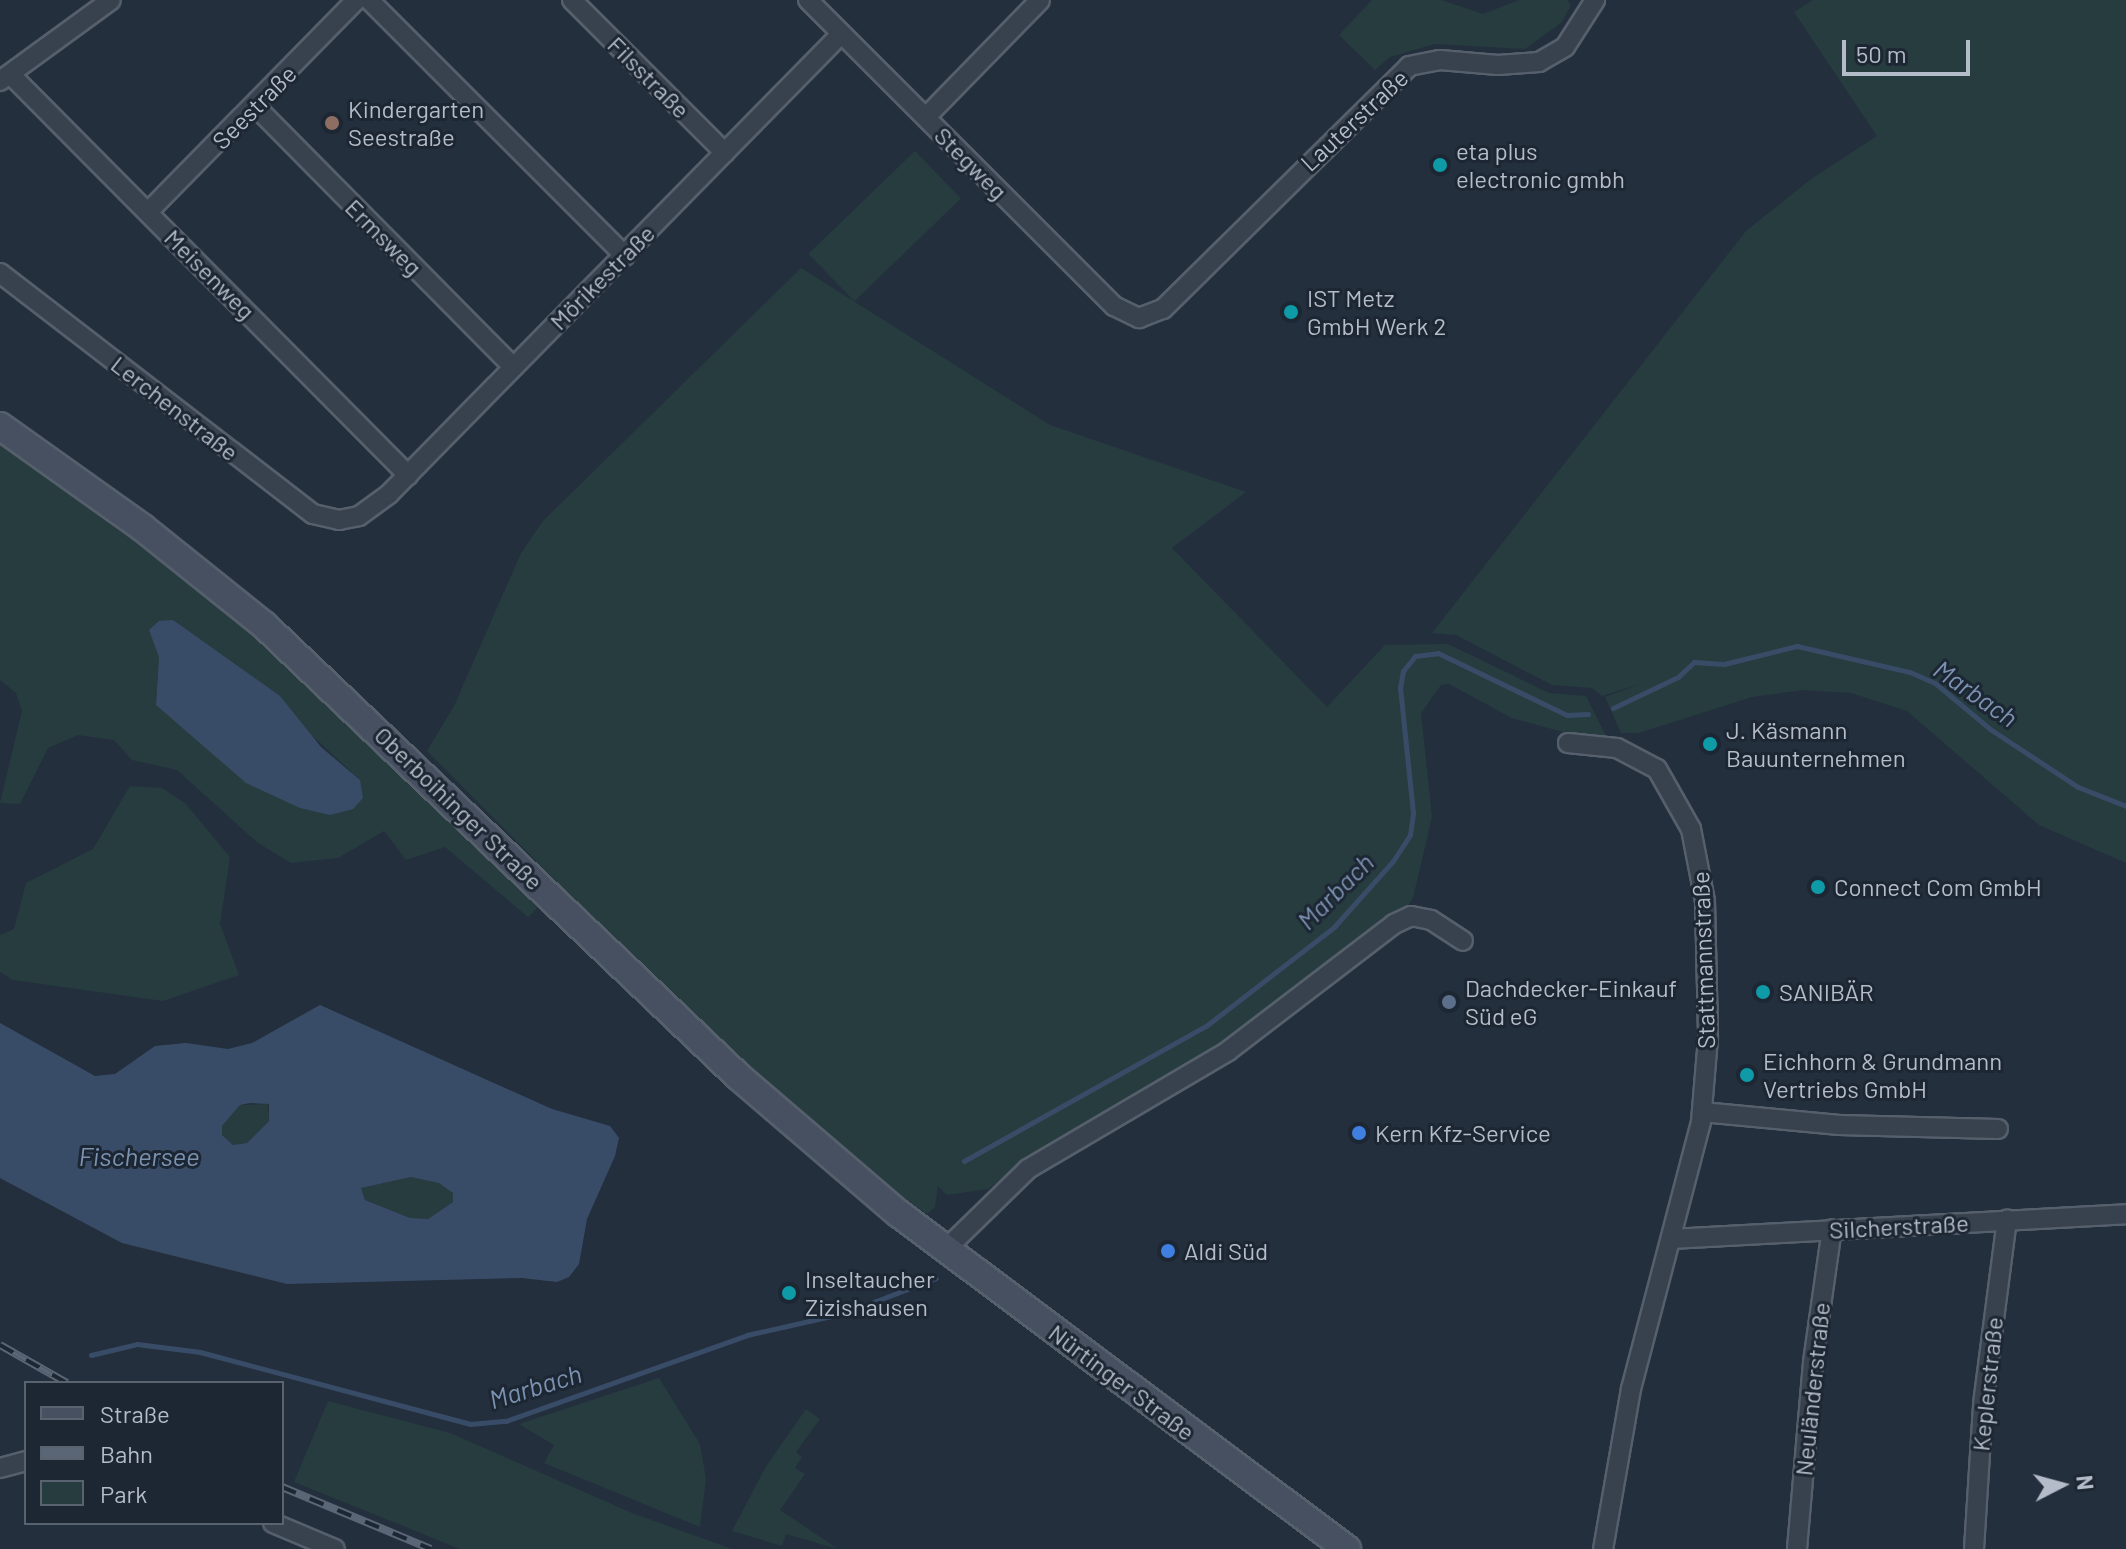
<!DOCTYPE html>
<html>
<head>
<meta charset="utf-8">
<style>
  body { margin:0 }
  #map { position:relative; width:2126px; height:1549px; overflow:hidden; background:#242f3e; font-family:Barlow,sans-serif }
  div>[style] { position:absolute }
  .green>* { inset:0; background:#263c3f; transform-origin:0 0 }
  .water>* { inset:0; background:#394c67 }
  .stream>* { height:5px; margin:-2.5px; padding:0 2.5px; transform-origin:2.5px; border-radius:2.5px; background:#394c67 }
  .roads { filter:drop-shadow(2px 0 #565f6c) drop-shadow(-2px 0 #565f6c) drop-shadow(0 2px #565f6c) drop-shadow(0 -2px #565f6c) }
  .minor>* { height:18px; margin:-9px; padding:0 9px; transform-origin:9px; border-radius:9px; background:#38414e }
  .secondary>* { height:26px; margin:-13px; padding:0 13px; transform-origin:13px; border-radius:13px; background:#465061 }
  .rail>* { height:8px; margin-top:-4px; transform-origin:0; background:repeating-linear-gradient(90deg,#1d2633 0 15px,#5a6575 0 30px); box-sizing:border-box; border-block:2px solid #5a6575 }
  .dots>* { width:22px; height:22px; translate:-50% -50%; box-sizing:border-box; border:4px solid #1d2633; border-radius:50% }
  span { translate:-50% -50%; white-space:nowrap; text-align:center; line-height:1.15; -webkit-text-stroke:6px #1d2633; paint-order:stroke }
  .street-label { font-size:24px; color:#b4bcc9 }
  .poi-label { font-size:24px; color:#b4bcc9 }
  .left { translate:0 -50%; text-align:left }
  .water-label { font-size:26px; color:#7c92b1; font-style:italic }
  .legend { position:absolute; left:24px; top:1381px; width:260px; height:144px; box-sizing:border-box; background:#1d2633; border:2px solid #59626f; margin:0; padding:10px 14px; list-style:none; font-size:24px; color:#b4bcc9 }
  .legend li { display:flex; align-items:center; gap:16px; height:40px }
  .legend b { width:40px; border:2px solid #59626f }
  .north { position:absolute; left:2022px; top:1445px; width:80px; height:80px; -webkit-text-stroke:6px #1d2633; paint-order:stroke; rotate:84deg; font-size:22px; font-weight:700; line-height:32px; text-align:center; color:#b4bcc9 }
  .north::after { content:''; display:block; margin:auto; width:28px; height:36px; background:#b4bcc9; clip-path:polygon(50% 0,100% 100%,50% 72%,0 100%) }
  .scale { position:absolute; left:1842px; top:40px; width:128px; height:36px; box-sizing:border-box; border:4px solid #b4bcc9; border-top:0; padding-left:10px; font-size:24px; line-height:28px; white-space:nowrap; color:#b4bcc9; -webkit-text-stroke:6px #1d2633; paint-order:stroke }
</style>
</head>
<body>
<div id="map">
  <div class="green">
    <div style="clip-path:polygon(1372px 0,1441px 0,1483px 14px,1519px 0,1567px 0,1571px 5px,1562px 22px,1525px 49px,1435px 44px,1390px 57px,1375px 70px,1339px 35px)"></div>
    <div style="clip-path:polygon(1813px 0,2126px 0,2126px 863px,2039px 825px,1907px 711px,1851px 693px,1803px 690px,1752px 697px,1639px 733px,1621px 733px,1605px 697px,1643px 683px,1602px 696px,1592px 688px,1552px 685px,1456px 635px,1432px 633px,1746px 231px,1811px 179px,1877px 136px,1794px 12px)"></div>
    <div style="left:915px;top:151px;width:66px;height:148px;rotate:46deg"></div>
    <div style="clip-path:polygon(801px 268px,1050px 425px,1246px 492px,1172px 548px,1327px 707px,1385px 645px,1448px 644px,1549px 693px,1586px 696px,1606px 736px,1577px 736px,1512px 718px,1449px 684px,1441px 685px,1421px 713px,1432px 817px,1413px 898px,1402px 914px,1224px 1049px,1040px 1153px,988px 1189px,947px 1195px,938px 1186px,935px 1207px,927px 1214px,854px 1162px,720px 1046px,427px 751px,454px 706px,521px 553px,543px 521px)"></div>
    <div style="clip-path:polygon(evenodd,0 439px,213px 596px,375px 741px,541px 904px,528px 917px,445px 847px,406px 860px,384px 831px,338px 858px,291px 863px,258px 843px,177px 770px,132px 760px,114px 740px,78px 735px,48px 748px,20px 804px,0 803px,22px 711px,16px 693px,0 680px,0 439px,173px 620px,317px 740px,360px 780px,156px 705px,159px 657px,173px 620px)"></div>
    <div style="clip-path:polygon(130px 786px,162px 788px,185px 803px,230px 857px,220px 924px,239px 975px,163px 1001px,13px 980px,0 972px,0 935px,14px 929px,26px 883px,93px 849px)"></div>
    <div style="clip-path:polygon(268px 1104px,269px 1121px,247px 1143px,233px 1145px,222px 1135px,222px 1126px,240px 1105px)"></div>
    <div style="clip-path:polygon(411px 1177px,439px 1182px,453px 1193px,453px 1202px,428px 1219px,410px 1218px,365px 1200px,361px 1188px)"></div>
    <div style="clip-path:polygon(659px 1378px,700px 1444px,706px 1479px,700px 1527px,544px 1463px,554px 1445px,519px 1424px)"></div>
    <div style="clip-path:polygon(328px 1401px,450px 1433px,632px 1513px,732px 1549px,460px 1549px,294px 1482px)"></div>
    <div style="clip-path:polygon(806px 1409px,820px 1419px,796px 1452px,802px 1457px,795px 1468px,805px 1474px,780px 1510px,838px 1549px,786px 1534px,782px 1546px,732px 1531px,765px 1468px)"></div>
  </div>
  <div class="water">
    <div style="clip-path:polygon(173px 620px,280px 696px,321px 747px,360px 780px,363px 798px,353px 809px,330px 815px,300px 808px,246px 783px,156px 705px,159px 657px,149px 630px,159px 621px)"></div>
    <div style="clip-path:polygon(evenodd,320px 1005px,552px 1109px,610px 1126px,619px 1138px,615px 1156px,587px 1219px,579px 1264px,569px 1277px,557px 1282px,522px 1278px,287px 1284px,122px 1243px,0 1178px,0 1023px,95px 1076px,115px 1074px,155px 1046px,186px 1043px,228px 1049px,252px 1043px,320px 1005px,250px 1103px,269px 1104px,269px 1121px,247px 1143px,233px 1145px,222px 1135px,222px 1126px,240px 1105px,250px 1103px,320px 1005px,411px 1177px,439px 1183px,453px 1193px,453px 1202px,428px 1219px,410px 1218px,365px 1200px,361px 1188px,411px 1177px)"></div>
  </div>
  <div class="stream">
    <div style="left:1613px;top:708px;width:72px;rotate:-25.5deg"></div>
    <div style="left:1678px;top:677px;width:22px;rotate:-43deg"></div>
    <div style="left:1694px;top:662px;width:30px;rotate:4deg"></div>
    <div style="left:1724px;top:664px;width:75px;rotate:-13.9deg"></div>
    <div style="left:1797px;top:646px;width:116px;rotate:13deg"></div>
    <div style="left:1910px;top:672px;width:27px;rotate:24deg"></div>
    <div style="left:1935px;top:683px;width:72px;rotate:39.9deg"></div>
    <div style="left:1990px;top:729px;width:105px;rotate:33.4deg"></div>
    <div style="left:2078px;top:787px;width:52px;rotate:21.6deg"></div>
    <div style="left:964px;top:1161px;width:277px;rotate:-29.2deg"></div>
    <div style="left:1206px;top:1026px;width:162px;rotate:-37.7deg"></div>
    <div style="left:1334px;top:927px;width:89px;rotate:-48.2deg"></div>
    <div style="left:1393px;top:861px;width:31px;rotate:-57deg"></div>
    <div style="left:1410px;top:835px;width:22px;rotate:-82deg"></div>
    <div style="left:1413px;top:813px;width:126px;rotate:-95.9deg"></div>
    <div style="left:1400px;top:688px;width:17px;rotate:-80deg"></div>
    <div style="left:1403px;top:671px;width:19px;rotate:-51deg"></div>
    <div style="left:1415px;top:656px;width:23px;rotate:-7deg"></div>
    <div style="left:1438px;top:653px;width:143px;rotate:25.7deg"></div>
    <div style="left:1567px;top:715px;width:21px;rotate:-3deg"></div>
    <div style="left:91px;top:1355px;width:47px;rotate:-13.4deg"></div>
    <div style="left:137px;top:1344px;width:64px;rotate:7.2deg"></div>
    <div style="left:200px;top:1352px;width:279px;rotate:14.9deg"></div>
    <div style="left:470px;top:1424px;width:36px;rotate:-5deg"></div>
    <div style="left:506px;top:1421px;width:256px;rotate:-19.6deg"></div>
    <div style="left:747px;top:1335px;width:100px;rotate:-12.7deg"></div>
    <div style="left:845px;top:1313px;width:97px;rotate:-21deg"></div>
  </div>
  <div class="roads">
    <div class="minor">
      <div style="left:369px;top:0;width:362px;rotate:45deg"></div>
      <div style="left:572px;top:0;width:216px;rotate:45deg"></div>
      <div style="left:808px;top:0;width:433px;rotate:45deg"></div>
      <div style="left:1114px;top:306px;width:28px;rotate:26deg"></div>
      <div style="left:1139px;top:318px;width:26px;rotate:-21deg"></div>
      <div style="left:1163px;top:309px;width:346px;rotate:-44.6deg"></div>
      <div style="left:1409px;top:66px;width:32px;rotate:-11deg"></div>
      <div style="left:1440px;top:60px;width:58px;rotate:4.9deg"></div>
      <div style="left:1498px;top:65px;width:41px;rotate:-4.2deg"></div>
      <div style="left:1539px;top:62px;width:30px;rotate:-30deg"></div>
      <div style="left:1565px;top:47px;width:56px;rotate:-57.4deg"></div>
      <div style="left:11px;top:75px;width:564px;rotate:45.22deg"></div>
      <div style="left:0;top:81px;width:137px;rotate:-36.1deg"></div>
      <div style="left:256px;top:107px;width:366px;rotate:45.3deg"></div>
      <div style="left:926px;top:117px;width:163px;rotate:-45.7deg"></div>
      <div style="left:148px;top:212px;width:297px;rotate:-45.5deg"></div>
      <div style="left:0;top:273px;width:395px;rotate:37.6deg"></div>
      <div style="left:313px;top:514px;width:27px;rotate:13deg"></div>
      <div style="left:339px;top:520px;width:20px;rotate:-11deg"></div>
      <div style="left:359px;top:516px;width:37px;rotate:-36deg"></div>
      <div style="left:389px;top:494px;width:645px;rotate:-45.5deg"></div>
      <div style="left:1568px;top:743px;width:49px;rotate:5.8deg"></div>
      <div style="left:1617px;top:748px;width:45px;rotate:27.7deg"></div>
      <div style="left:1657px;top:769px;width:69px;rotate:60.5deg"></div>
      <div style="left:1691px;top:829px;width:73px;rotate:79deg"></div>
      <div style="left:1705px;top:901px;width:137px;rotate:88.7deg"></div>
      <div style="left:1708px;top:1038px;width:84px;rotate:94.8deg"></div>
      <div style="left:1701px;top:1122px;width:276px;rotate:104.7deg"></div>
      <div style="left:1631px;top:1389px;width:162px;rotate:99.9deg"></div>
      <div style="left:1702px;top:1112px;width:138px;rotate:5.4deg"></div>
      <div style="left:1839px;top:1125px;width:159px;rotate:1.4deg"></div>
      <div style="left:1671px;top:1239px;width:456px;rotate:-3.1deg"></div>
      <div style="left:945px;top:1250px;width:116px;rotate:-44.3deg"></div>
      <div style="left:1028px;top:1169px;width:232px;rotate:-30.5deg"></div>
      <div style="left:1228px;top:1051px;width:209px;rotate:-37.4deg"></div>
      <div style="left:1394px;top:924px;width:19px;rotate:-25deg"></div>
      <div style="left:1411px;top:916px;width:20px;rotate:11deg"></div>
      <div style="left:1431px;top:920px;width:38px;rotate:33deg"></div>
      <div style="left:0;top:1468px;width:27px;rotate:-15deg"></div>
      <div style="left:273px;top:1523px;width:67px;rotate:22.8deg"></div>
      <div style="left:1797px;top:1549px;width:188px;rotate:-85.1deg"></div>
      <div style="left:1813px;top:1362px;width:134px;rotate:-81.9deg"></div>
      <div style="left:1974px;top:1549px;width:145px;rotate:-86.4deg"></div>
      <div style="left:1983px;top:1404px;width:186px;rotate:-82.6deg"></div>
    </div>
    <div class="secondary">
      <div style="left:0;top:426px;width:176px;rotate:35.5deg"></div>
      <div style="left:143px;top:528px;width:155px;rotate:38.7deg"></div>
      <div style="left:264px;top:625px;width:654px;rotate:43.58deg"></div>
      <div style="left:738px;top:1076px;width:211px;rotate:40.6deg"></div>
      <div style="left:898px;top:1213px;width:561px;rotate:36.81deg"></div>
    </div>
  </div>
  <div class="rail">
    <div style="left:0;top:1345px;width:77px;rotate:29.6deg"></div>
    <div style="left:282px;top:1487px;width:161px;rotate:22.6deg"></div>
  </div>
  <div class="dots">
    <div style="left:332px;top:123px;background:#8d6e63"></div>
    <div style="left:1440px;top:165px;background:#0f9aa8"></div>
    <div style="left:1291px;top:312px;background:#0f9aa8"></div>
    <div style="left:1710px;top:744px;background:#0f9aa8"></div>
    <div style="left:1818px;top:887px;background:#0f9aa8"></div>
    <div style="left:1763px;top:992px;background:#0f9aa8"></div>
    <div style="left:1449px;top:1002px;background:#5c6f8a"></div>
    <div style="left:1747px;top:1075px;background:#0f9aa8"></div>
    <div style="left:1359px;top:1133px;background:#3f7fe0"></div>
    <div style="left:1168px;top:1251px;background:#3f7fe0"></div>
    <div style="left:789px;top:1293px;background:#0f9aa8"></div>
  </div>
  <div class="street-label">
    <span style="left:649px;top:77px;rotate:45deg">Filsstraße</span>
    <span style="left:254px;top:107px;rotate:-45deg">Seestraße</span>
    <span style="left:1354px;top:120px;rotate:-43deg">Lauterstraße</span>
    <span style="left:971px;top:163px;rotate:45deg">Stegweg</span>
    <span style="left:384px;top:237px;rotate:45deg">Ermsweg</span>
    <span style="left:210px;top:274px;rotate:45deg">Meisenweg</span>
    <span style="left:602px;top:277px;rotate:-45deg">Mörikestraße</span>
    <span style="left:175px;top:408px;rotate:38deg">Lerchenstraße</span>
    <span style="left:459px;top:808px;rotate:44deg">Oberboihinger Straße</span>
    <span style="left:1703px;top:960px;rotate:-92deg">Stattmannstraße</span>
    <span style="left:1899px;top:1226px;rotate:-3deg">Silcherstraße</span>
    <span style="left:1122px;top:1382px;rotate:37deg">Nürtinger Straße</span>
    <span style="left:1987px;top:1384px;rotate:-84deg">Keplerstraße</span>
    <span style="left:1812px;top:1389px;rotate:-84deg">Neuländerstraße</span>
  </div>
  <div class="poi-label">
    <span class="left" style="left:348px;top:123px">Kindergarten<br>Seestraße</span>
    <span class="left" style="left:1456px;top:165px">eta plus<br>electronic gmbh</span>
    <span class="left" style="left:1307px;top:312px">IST Metz<br>GmbH Werk 2</span>
    <span class="left" style="left:1726px;top:744px">J. Käsmann<br>Bauunternehmen</span>
    <span class="left" style="left:1834px;top:887px">Connect Com GmbH</span>
    <span class="left" style="left:1465px;top:1002px">Dachdecker-Einkauf<br>Süd eG</span>
    <span class="left" style="left:1779px;top:992px">SANIBÄR</span>
    <span class="left" style="left:1763px;top:1075px">Eichhorn &amp; Grundmann<br>Vertriebs GmbH</span>
    <span class="left" style="left:1375px;top:1133px">Kern Kfz-Service</span>
    <span class="left" style="left:1184px;top:1251px">Aldi Süd</span>
    <span class="left" style="left:805px;top:1293px">Inseltaucher<br>Zizishausen</span>
  </div>
  <div class="water-label">
    <span style="left:1976px;top:693px;rotate:35deg">Marbach</span>
    <span style="left:1335px;top:891px;rotate:-45deg">Marbach</span>
    <span style="left:139px;top:1156px">Fischersee</span>
    <span style="left:535px;top:1386px;rotate:-17deg">Marbach</span>
  </div>
  <ul class="legend">
  <li><b style="height:10px;background:#465061"></b>Straße</li>
  <li><b style="height:10px;background:#5a6575"></b>Bahn</li>
  <li><b style="height:22px;background:#263c3f"></b>Park</li>
  </ul>
  <div class="north">N</div>
  <div class="scale">50 m</div>
</div>
</body>
</html>
